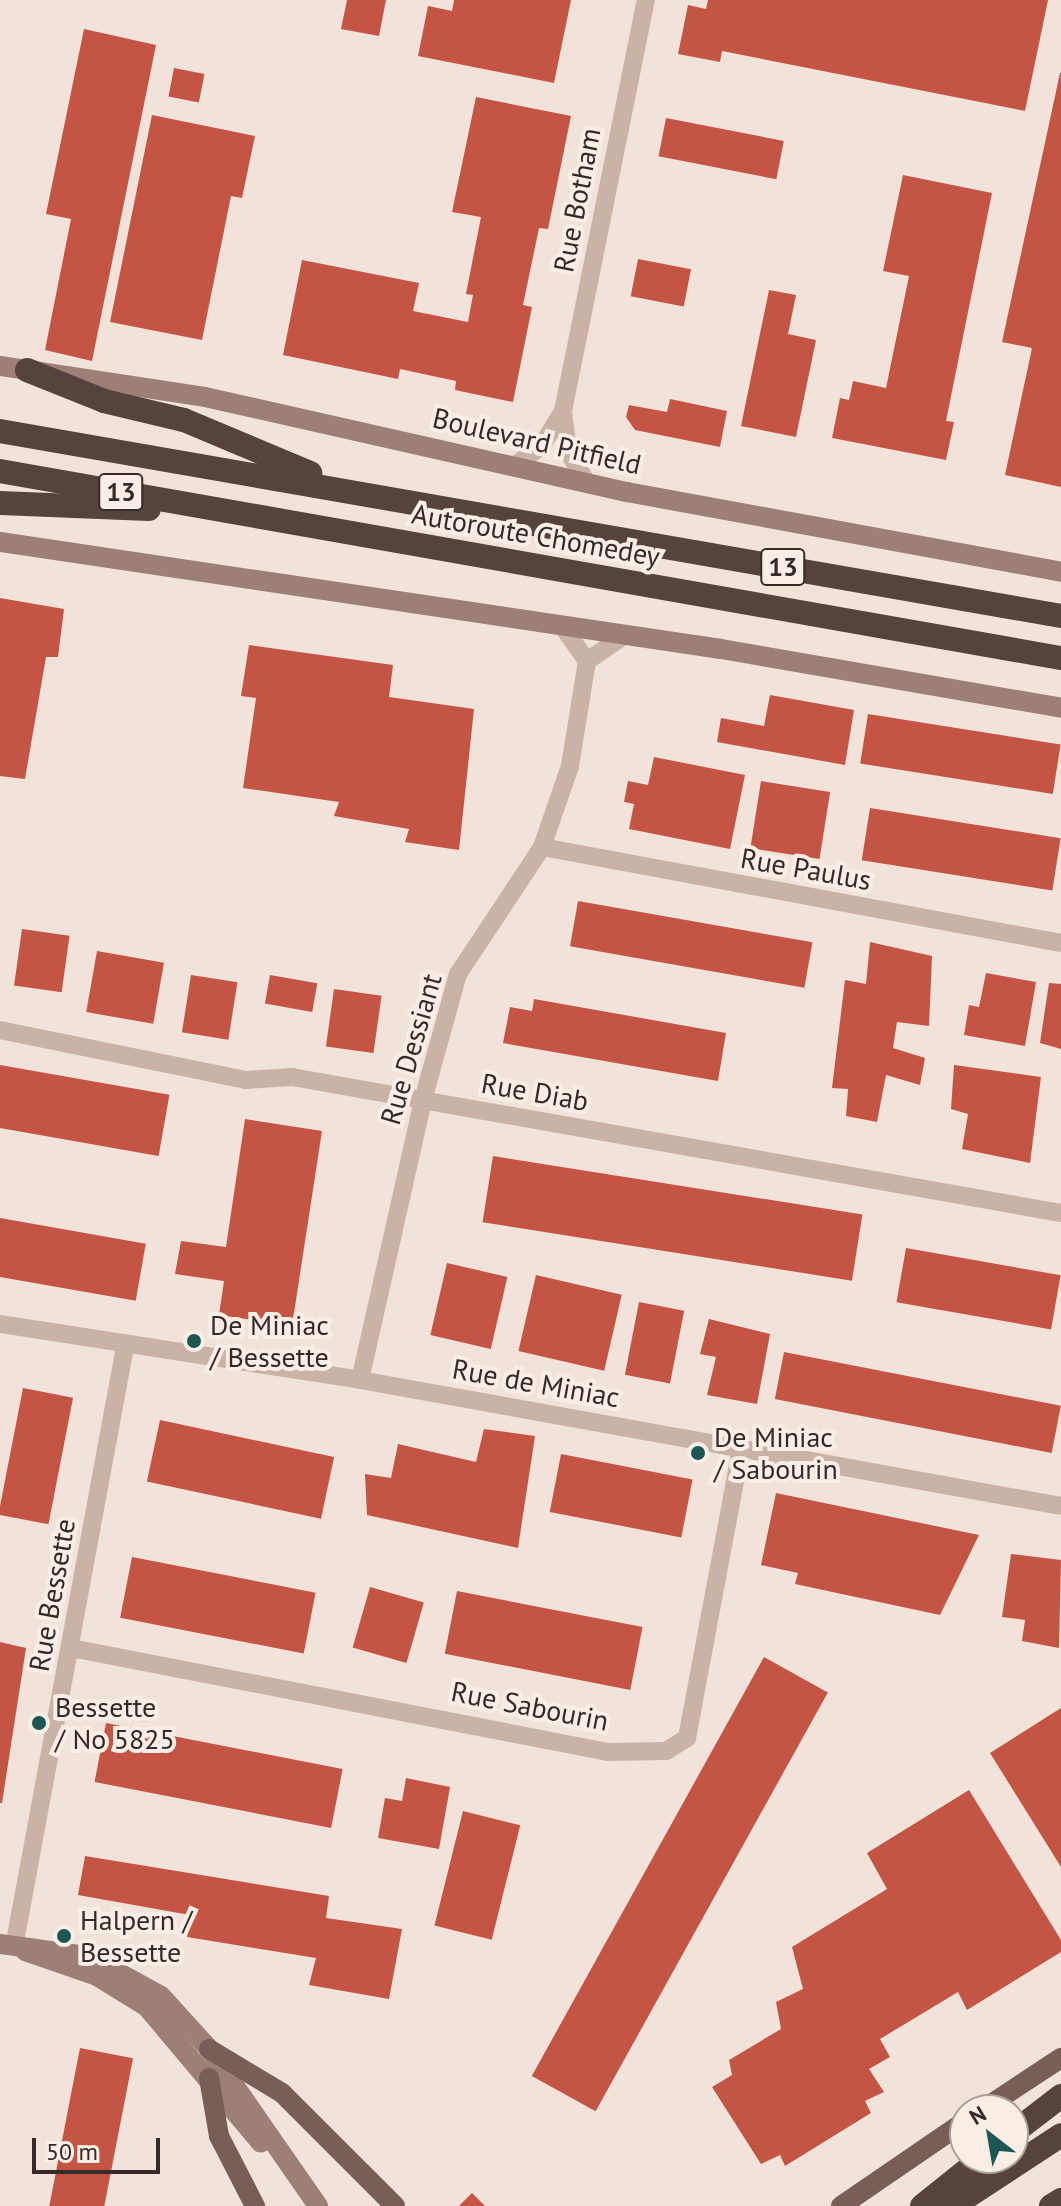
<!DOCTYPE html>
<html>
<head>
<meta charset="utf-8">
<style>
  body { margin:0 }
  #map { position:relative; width:1061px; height:2206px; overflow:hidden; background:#f1e3da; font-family:"PT Sans",sans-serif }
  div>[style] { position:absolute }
  .building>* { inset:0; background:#c45544; transform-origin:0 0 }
  .street>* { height:18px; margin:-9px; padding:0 9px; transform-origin:9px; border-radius:9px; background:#c9b2a6 }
  .secondary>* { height:20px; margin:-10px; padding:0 10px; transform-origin:10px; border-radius:10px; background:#9c8077 }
  .primary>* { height:20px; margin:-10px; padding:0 10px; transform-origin:10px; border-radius:10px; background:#775f58 }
  .highway>* { height:24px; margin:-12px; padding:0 12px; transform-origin:12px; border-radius:12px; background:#56433e }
  .dots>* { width:22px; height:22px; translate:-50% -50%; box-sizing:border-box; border:4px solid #f9eee6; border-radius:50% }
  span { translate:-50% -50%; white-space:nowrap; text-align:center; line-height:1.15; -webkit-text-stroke:8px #f9eee6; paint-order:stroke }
  .shield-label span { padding:2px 6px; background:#f9eee6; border:2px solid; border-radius:6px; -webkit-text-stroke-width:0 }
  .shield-label { font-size:26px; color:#352a27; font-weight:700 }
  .street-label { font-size:28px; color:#352a27 }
  .poi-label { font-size:28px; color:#352a27 }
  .left { translate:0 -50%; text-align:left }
  .north { position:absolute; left:949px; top:2094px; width:80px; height:80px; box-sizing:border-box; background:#f9eee6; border:2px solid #aba09a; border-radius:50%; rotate:329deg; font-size:22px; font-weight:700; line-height:32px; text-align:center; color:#352a27 }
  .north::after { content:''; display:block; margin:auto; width:28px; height:36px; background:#1d5653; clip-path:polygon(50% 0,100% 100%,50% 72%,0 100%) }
  .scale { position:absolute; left:32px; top:2138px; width:128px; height:36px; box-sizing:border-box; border:4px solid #352a27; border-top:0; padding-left:10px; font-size:24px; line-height:28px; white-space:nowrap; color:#352a27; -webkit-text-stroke:6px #f9eee6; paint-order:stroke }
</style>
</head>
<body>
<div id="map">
  <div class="building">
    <div style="clip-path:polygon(347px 0,386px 0,379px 36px,341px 29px)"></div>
    <div style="clip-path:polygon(454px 0,571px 0,554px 83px,418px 56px,428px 6px,452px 11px)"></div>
    <div style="clip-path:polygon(708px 0,1048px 0,1025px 111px,722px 51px,720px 62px,678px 54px,688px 5px,706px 9px)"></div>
    <div style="clip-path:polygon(84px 29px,156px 45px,92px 361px,45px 350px,71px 219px,46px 214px)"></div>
    <div style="left:174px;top:68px;width:31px;height:29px;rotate:11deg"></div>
    <div style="clip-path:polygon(1060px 73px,1061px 73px,1061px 487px,1005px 475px,1032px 348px,1002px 342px)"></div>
    <div style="clip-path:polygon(476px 97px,571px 116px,548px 229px,539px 228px,523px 305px,532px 307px,513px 402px,455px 390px,456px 381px,400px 369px,398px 379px,283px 355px,302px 260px,419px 283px,413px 311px,468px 322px,473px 295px,466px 294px,481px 217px,452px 212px)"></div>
    <div style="clip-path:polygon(152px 115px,255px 136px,242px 198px,231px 196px,202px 340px,110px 322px)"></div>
    <div style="left:666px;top:118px;width:120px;height:39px;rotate:11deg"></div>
    <div style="clip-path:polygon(903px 175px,992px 193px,946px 421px,954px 422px,946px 460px,832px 438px,840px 398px,849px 400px,853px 381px,886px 388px,909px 276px,883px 271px)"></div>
    <div style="left:638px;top:259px;width:54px;height:38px;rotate:11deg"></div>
    <div style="clip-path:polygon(769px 290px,796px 295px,788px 334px,816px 340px,796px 437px,741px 426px)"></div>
    <div style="clip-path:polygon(670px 399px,727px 411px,720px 447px,635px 430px,626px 417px,629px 405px,667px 412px)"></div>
    <div style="clip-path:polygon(0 598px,64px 609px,58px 657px,46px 657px,25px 779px,0 776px)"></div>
    <div style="clip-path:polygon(249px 645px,393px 665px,389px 697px,474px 709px,459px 850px,405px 842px,409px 829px,334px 816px,339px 802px,243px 788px,256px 698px,241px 696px)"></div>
    <div style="clip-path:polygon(770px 695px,854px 710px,845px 765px,717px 742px,721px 718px,764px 726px)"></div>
    <div style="left:868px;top:714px;width:195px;height:50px;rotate:9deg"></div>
    <div style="clip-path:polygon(654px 757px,745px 775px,730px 849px,629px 829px,634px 804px,624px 802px,628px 781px,648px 785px)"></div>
    <div style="left:761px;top:781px;width:70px;height:68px;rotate:9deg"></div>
    <div style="left:870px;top:808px;width:193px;height:53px;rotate:9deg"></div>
    <div style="left:578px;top:901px;width:238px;height:46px;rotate:10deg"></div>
    <div style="left:22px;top:929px;width:48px;height:57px;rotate:8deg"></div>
    <div style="clip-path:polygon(870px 942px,932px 956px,929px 1026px,897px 1022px,893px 1048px,925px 1058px,920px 1085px,886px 1075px,877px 1122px,846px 1116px,848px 1089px,832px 1088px,845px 980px,866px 984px)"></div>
    <div style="left:97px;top:951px;width:68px;height:62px;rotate:10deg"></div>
    <div style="clip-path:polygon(986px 973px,1036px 982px,1025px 1046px,964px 1035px,969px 1005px,979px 1007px)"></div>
    <div style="left:191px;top:975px;width:47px;height:58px;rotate:9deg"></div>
    <div style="left:270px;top:975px;width:48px;height:29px;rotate:10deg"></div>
    <div style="clip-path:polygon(1049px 983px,1061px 984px,1061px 1049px,1040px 1043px)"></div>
    <div style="left:334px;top:989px;width:48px;height:58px;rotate:8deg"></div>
    <div style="clip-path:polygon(534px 999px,726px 1033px,718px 1081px,503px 1043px,510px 1007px,532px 1011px)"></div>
    <div style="left:0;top:1065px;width:172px;height:62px;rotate:10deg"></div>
    <div style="clip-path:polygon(954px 1065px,1041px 1077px,1030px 1163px,962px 1149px,968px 1114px,951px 1109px)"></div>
    <div style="clip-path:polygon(245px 1119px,322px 1131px,292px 1326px,219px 1315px,224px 1281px,175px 1274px,181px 1241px,226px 1247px)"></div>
    <div style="left:493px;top:1156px;width:374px;height:67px;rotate:9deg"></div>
    <div style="left:0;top:1218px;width:148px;height:58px;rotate:10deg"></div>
    <div style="left:906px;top:1248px;width:157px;height:55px;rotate:10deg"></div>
    <div style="left:447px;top:1263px;width:62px;height:74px;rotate:13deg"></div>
    <div style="left:536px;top:1275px;width:88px;height:78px;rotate:13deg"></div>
    <div style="left:639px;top:1302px;width:46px;height:74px;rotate:11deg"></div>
    <div style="clip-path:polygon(709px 1319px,770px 1334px,757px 1404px,707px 1395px,716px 1357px,700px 1354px)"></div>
    <div style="left:784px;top:1352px;width:282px;height:48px;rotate:11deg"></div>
    <div style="left:23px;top:1388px;width:51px;height:129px;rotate:11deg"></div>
    <div style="left:160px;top:1420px;width:178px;height:63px;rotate:12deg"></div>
    <div style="clip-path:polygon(484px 1429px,535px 1436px,518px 1548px,367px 1515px,365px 1474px,391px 1478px,398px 1444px,476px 1462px)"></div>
    <div style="left:561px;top:1454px;width:134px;height:59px;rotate:11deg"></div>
    <div style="clip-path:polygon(776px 1493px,979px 1535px,940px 1615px,795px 1584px,798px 1573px,761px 1565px)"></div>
    <div style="clip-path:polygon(1011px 1554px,1061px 1560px,1059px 1648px,1022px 1641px,1025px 1620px,1002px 1617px)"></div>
    <div style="left:132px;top:1557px;width:187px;height:62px;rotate:11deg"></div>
    <div style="left:370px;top:1587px;width:56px;height:63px;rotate:16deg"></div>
    <div style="left:457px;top:1591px;width:189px;height:64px;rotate:11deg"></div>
    <div style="clip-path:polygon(0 1642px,26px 1648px,2px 1803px,0 1803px)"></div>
    <div style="left:764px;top:1657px;width:73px;height:479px;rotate:29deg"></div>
    <div style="clip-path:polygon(1061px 1708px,1061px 1867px,990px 1753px)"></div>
    <div style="left:106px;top:1723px;width:241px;height:60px;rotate:11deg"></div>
    <div style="clip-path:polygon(406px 1778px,450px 1787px,439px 1849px,378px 1838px,385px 1798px,402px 1801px)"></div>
    <div style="clip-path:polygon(969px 1790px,1061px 1940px,1061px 1952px,967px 2010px,958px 1992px,880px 2039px,890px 2057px,869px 2069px,884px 2092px,865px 2101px,871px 2113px,785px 2166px,780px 2155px,761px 2164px,712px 2087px,732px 2075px,729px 2060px,781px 2029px,776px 2002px,803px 1989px,792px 1947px,887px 1889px,867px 1853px)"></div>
    <div style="left:463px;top:1811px;width:59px;height:118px;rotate:14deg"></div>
    <div style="clip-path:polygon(85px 1856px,329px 1896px,326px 1918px,402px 1929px,389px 1999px,309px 1985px,316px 1958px,187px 1937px,190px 1915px,78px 1895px)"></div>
    <div style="left:80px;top:2048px;width:54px;height:161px;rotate:11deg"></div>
    <div style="clip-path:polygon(472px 2193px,485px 2206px,459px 2206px)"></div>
  </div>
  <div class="street">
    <div style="left:515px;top:465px;width:32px;rotate:-35deg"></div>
    <div style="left:541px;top:447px;width:42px;rotate:-58.6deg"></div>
    <div style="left:588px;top:484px;width:38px;rotate:-122deg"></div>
    <div style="left:568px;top:452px;width:41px;rotate:-97deg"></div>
    <div style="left:563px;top:411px;width:419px;rotate:-78.6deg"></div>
    <div style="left:587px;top:661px;width:46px;rotate:-34.4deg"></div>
    <div style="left:542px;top:847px;width:528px;rotate:10.48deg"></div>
    <div style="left:0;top:1030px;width:251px;rotate:11.5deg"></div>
    <div style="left:246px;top:1080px;width:46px;rotate:-3.7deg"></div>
    <div style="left:292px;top:1077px;width:781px;rotate:10.03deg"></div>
    <div style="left:0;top:1324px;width:364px;rotate:8.8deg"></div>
    <div style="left:360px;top:1380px;width:712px;rotate:10.19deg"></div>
    <div style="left:360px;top:1380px;width:287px;rotate:-77.3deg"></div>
    <div style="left:423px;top:1100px;width:131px;rotate:-74.5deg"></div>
    <div style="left:458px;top:974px;width:152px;rotate:-56.5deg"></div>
    <div style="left:542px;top:847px;width:86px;rotate:-70.9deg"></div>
    <div style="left:570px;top:766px;width:106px;rotate:-80.8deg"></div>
    <div style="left:587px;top:661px;width:43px;rotate:-125.5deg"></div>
    <div style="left:71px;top:1648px;width:547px;rotate:10.96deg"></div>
    <div style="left:608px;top:1752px;width:58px;rotate:-1deg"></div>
    <div style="left:666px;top:1751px;width:25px;rotate:-32deg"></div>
    <div style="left:687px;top:1738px;width:294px;rotate:-79.4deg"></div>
    <div style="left:14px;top:1947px;width:610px;rotate:-79.52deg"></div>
  </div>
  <div class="secondary">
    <div style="left:0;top:366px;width:207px;rotate:8.6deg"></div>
    <div style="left:205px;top:397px;width:433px;rotate:12.7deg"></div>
    <div style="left:627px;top:492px;width:441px;rotate:10.4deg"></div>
    <div style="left:0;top:542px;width:729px;rotate:8.44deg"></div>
    <div style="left:721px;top:649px;width:345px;rotate:9.8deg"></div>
    <div style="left:0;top:1944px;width:89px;rotate:7.8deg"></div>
    <div style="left:88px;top:1956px;width:83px;rotate:28.7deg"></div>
    <div style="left:161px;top:1996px;width:72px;rotate:47.8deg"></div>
    <div style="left:209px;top:2049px;width:191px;rotate:55.2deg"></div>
    <div style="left:25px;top:1951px;width:76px;rotate:19.1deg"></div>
    <div style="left:97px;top:1976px;width:59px;rotate:31.8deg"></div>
    <div style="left:147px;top:2007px;width:177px;rotate:50deg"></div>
  </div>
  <div class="primary">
    <div style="left:209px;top:2049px;width:85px;rotate:31.1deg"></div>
    <div style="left:282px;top:2093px;width:160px;rotate:45deg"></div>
    <div style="left:209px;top:2078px;width:59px;rotate:80.2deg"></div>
    <div style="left:219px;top:2136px;width:79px;rotate:62.8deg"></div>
    <div style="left:982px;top:2110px;width:95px;rotate:-33.4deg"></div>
    <div style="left:841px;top:2206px;width:150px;rotate:-34.4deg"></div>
  </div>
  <div class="highway">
    <div style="left:27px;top:370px;width:83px;rotate:21.9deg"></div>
    <div style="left:104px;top:401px;width:82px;rotate:13.4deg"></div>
    <div style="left:184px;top:420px;width:137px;rotate:22.8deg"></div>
    <div style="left:0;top:431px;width:1077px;rotate:9.89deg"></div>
    <div style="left:0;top:471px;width:1077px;rotate:10deg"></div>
    <div style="left:0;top:503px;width:149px;rotate:2.3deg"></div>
    <div style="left:1013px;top:2133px;width:61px;rotate:-37.6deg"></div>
    <div style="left:922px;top:2206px;width:77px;rotate:-38.7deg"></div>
    <div style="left:953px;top:2206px;width:129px;rotate:-33.3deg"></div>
    <div style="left:1051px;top:2206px;width:12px;rotate:-31deg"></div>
  </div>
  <div class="dots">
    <div style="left:194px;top:1341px;background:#1d5653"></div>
    <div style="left:698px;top:1453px;background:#1d5653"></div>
    <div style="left:39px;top:1723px;background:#1d5653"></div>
    <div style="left:64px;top:1936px;background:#1d5653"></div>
  </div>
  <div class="shield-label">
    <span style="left:121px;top:492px">13</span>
    <span style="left:783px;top:567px">13</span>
  </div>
  <div class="street-label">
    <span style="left:577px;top:200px;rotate:-79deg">Rue Botham</span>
    <span style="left:537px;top:441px;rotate:13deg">Boulevard Pitfield</span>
    <span style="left:536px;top:535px;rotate:10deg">Autoroute Chomedey</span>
    <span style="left:806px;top:869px;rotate:10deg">Rue Paulus</span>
    <span style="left:411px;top:1049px;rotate:-74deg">Rue Dessiant</span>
    <span style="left:535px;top:1092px;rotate:10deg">Rue Diab</span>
    <span style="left:536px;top:1383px;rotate:10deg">Rue de Miniac</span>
    <span style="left:52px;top:1595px;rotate:-80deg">Rue Bessette</span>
    <span style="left:530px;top:1706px;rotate:11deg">Rue Sabourin</span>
  </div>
  <div class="poi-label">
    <span class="left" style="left:210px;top:1341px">De Miniac<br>/ Bessette</span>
    <span class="left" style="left:714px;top:1453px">De Miniac<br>/ Sabourin</span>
    <span class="left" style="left:55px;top:1723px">Bessette<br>/ No 5825</span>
    <span class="left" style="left:80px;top:1936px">Halpern /<br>Bessette</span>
  </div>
  <div class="north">N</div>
  <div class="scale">50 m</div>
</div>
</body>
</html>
